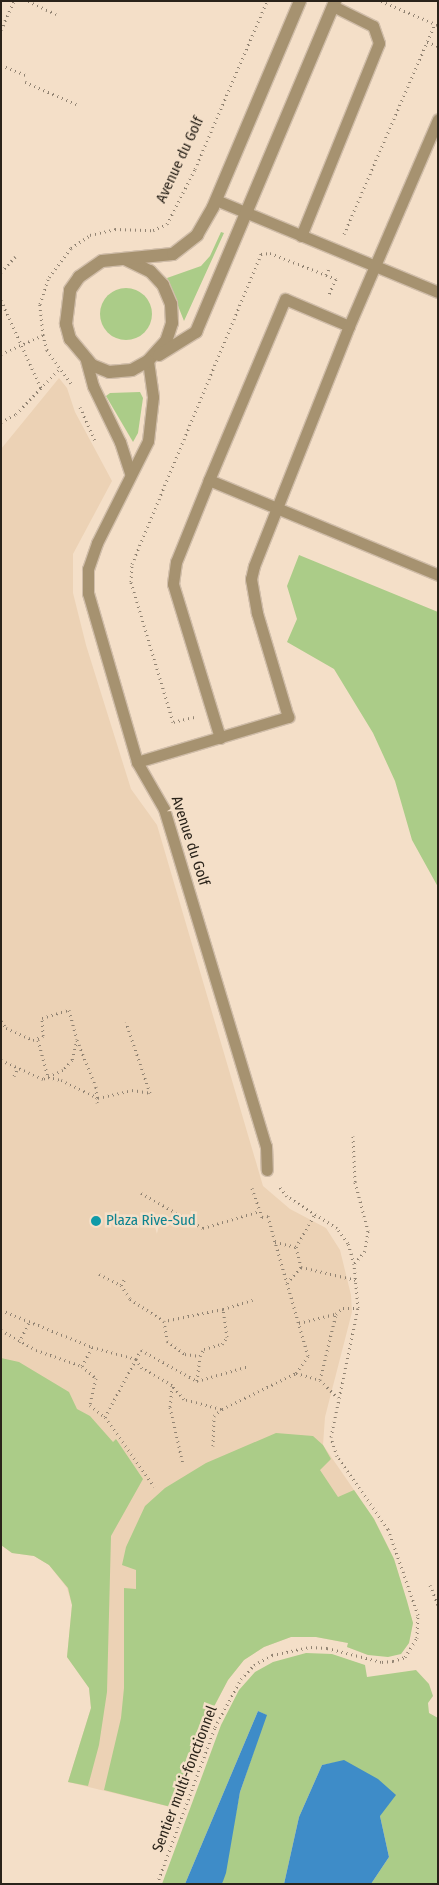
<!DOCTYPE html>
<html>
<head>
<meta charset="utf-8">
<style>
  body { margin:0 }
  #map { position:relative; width:439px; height:1885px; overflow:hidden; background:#f4dfc8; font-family:"Fira Sans Condensed",sans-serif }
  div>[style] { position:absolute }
  .built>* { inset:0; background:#ecd2b5 }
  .green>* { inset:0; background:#abcc88 }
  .round { border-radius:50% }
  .water>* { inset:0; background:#3e8cc8 }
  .path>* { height:3px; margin-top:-1.5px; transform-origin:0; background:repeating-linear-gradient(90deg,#918372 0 1px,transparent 0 5px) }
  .roads { filter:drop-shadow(1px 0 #d0bda9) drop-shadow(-1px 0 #d0bda9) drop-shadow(0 1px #d0bda9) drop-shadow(0 -1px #d0bda9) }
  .service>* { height:11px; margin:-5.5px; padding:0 5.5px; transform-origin:5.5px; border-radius:5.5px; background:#a69270 }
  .minor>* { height:12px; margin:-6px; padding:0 6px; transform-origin:6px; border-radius:6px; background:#a69270 }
  .dots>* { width:14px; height:14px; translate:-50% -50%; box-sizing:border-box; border:2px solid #f4dfc8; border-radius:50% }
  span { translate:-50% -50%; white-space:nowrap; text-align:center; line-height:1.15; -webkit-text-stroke:5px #f4dfc8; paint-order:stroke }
  .street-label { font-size:15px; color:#2a231a }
  .culture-label { font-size:15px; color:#0d838f }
  .left { translate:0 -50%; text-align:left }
  .frame { position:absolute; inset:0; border:2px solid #2a231a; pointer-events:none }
</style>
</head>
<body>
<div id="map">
  <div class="built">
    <div style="clip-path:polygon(59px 378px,67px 388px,75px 412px,112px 481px,73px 554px,73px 593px,86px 645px,131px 789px,157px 825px,263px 1186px,290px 1209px,326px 1228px,340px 1250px,351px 1295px,352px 1312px,325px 1417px,323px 1445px,374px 1519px,394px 1559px,413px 1623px,409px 1643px,401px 1654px,368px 1655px,347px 1647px,348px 1643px,316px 1637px,291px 1637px,264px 1647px,244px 1660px,228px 1680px,208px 1718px,175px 1808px,68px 1782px,91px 1708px,89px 1688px,67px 1657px,72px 1605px,67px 1588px,49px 1565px,34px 1556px,12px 1553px,1px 1545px,1px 449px)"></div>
  </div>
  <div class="green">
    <div style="clip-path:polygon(221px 232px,224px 233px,184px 321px,167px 278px,201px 266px,210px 256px)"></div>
    <div class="round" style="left:100px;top:288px;width:52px;height:52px"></div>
    <div style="clip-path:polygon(140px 392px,143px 398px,138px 433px,133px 442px,106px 396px,110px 393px)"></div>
    <div style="clip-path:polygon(299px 555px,438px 612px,438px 887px,412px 840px,395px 781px,373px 733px,334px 669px,287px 642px,297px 619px,287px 586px)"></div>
    <div style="clip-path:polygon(1px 1358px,19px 1362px,69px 1392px,77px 1409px,90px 1416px,113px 1442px,116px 1439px,143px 1479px,111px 1536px,107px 1692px,99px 1745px,88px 1786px,68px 1782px,91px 1708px,89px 1688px,67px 1657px,72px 1605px,68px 1588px,49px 1565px,34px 1556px,12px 1553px,1px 1545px)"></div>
    <div style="clip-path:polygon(276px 1433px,313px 1436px,323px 1445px,331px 1459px,320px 1470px,338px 1497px,354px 1490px,374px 1519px,394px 1559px,407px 1601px,413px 1623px,409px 1643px,401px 1654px,388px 1657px,368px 1655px,347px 1647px,348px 1643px,316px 1637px,291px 1637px,264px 1647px,244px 1660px,228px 1680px,208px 1718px,175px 1808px,104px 1790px,121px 1718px,124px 1688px,124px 1588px,136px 1589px,136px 1570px,122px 1565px,126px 1547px,145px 1506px,165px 1488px,206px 1463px)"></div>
    <div style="clip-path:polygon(306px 1653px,332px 1654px,365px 1665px,367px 1677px,416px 1670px,429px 1684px,433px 1696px,428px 1703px,429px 1713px,438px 1718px,438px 1884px,371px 1884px,389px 1857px,380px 1816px,344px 1761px,322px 1765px,299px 1817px,284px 1884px,222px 1884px,240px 1792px,266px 1715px,258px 1711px,185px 1884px,162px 1884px,221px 1725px,239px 1690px,255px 1672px,273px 1662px)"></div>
  </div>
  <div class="water">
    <div style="clip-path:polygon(258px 1711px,267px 1715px,240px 1792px,226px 1873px,222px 1884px,185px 1884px)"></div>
    <div style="clip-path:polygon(344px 1760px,378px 1779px,396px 1795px,380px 1816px,389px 1857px,371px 1884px,284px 1884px,299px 1817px,322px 1765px)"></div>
  </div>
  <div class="path">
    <div style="left:28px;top:1px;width:31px;rotate:25deg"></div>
    <div style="left:381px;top:1px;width:62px;rotate:22.8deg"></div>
    <div style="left:1px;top:30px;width:32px;rotate:-66deg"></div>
    <div style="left:427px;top:42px;width:12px;rotate:20deg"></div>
    <div style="left:1px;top:65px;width:29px;rotate:22deg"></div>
    <div style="left:25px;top:82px;width:56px;rotate:23.3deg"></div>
    <div style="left:344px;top:234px;width:229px;rotate:-66.6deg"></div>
    <div style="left:1px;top:272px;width:21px;rotate:-47deg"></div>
    <div style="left:326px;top:275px;width:11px;rotate:22deg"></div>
    <div style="left:336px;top:279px;width:19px;rotate:115deg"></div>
    <div style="left:1px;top:300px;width:97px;rotate:65.6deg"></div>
    <div style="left:1px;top:354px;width:46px;rotate:-24.3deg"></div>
    <div style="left:71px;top:383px;width:41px;rotate:-126deg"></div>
    <div style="left:47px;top:350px;width:16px;rotate:-105deg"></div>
    <div style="left:43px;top:335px;width:31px;rotate:-96deg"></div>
    <div style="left:40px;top:304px;width:28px;rotate:-72deg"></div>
    <div style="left:49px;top:277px;width:36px;rotate:-53deg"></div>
    <div style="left:71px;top:248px;width:23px;rotate:-34deg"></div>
    <div style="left:90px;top:235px;width:26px;rotate:-13deg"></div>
    <div style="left:115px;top:229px;width:38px;rotate:2deg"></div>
    <div style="left:153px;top:230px;width:15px;rotate:-23deg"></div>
    <div style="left:167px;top:224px;width:62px;rotate:-63deg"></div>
    <div style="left:195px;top:169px;width:183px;rotate:-66.8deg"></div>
    <div style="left:80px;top:407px;width:36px;rotate:66deg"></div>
    <div style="left:1px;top:422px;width:17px;rotate:-28deg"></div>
    <div style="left:16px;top:414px;width:62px;rotate:-46.3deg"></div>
    <div style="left:194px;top:717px;width:22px;rotate:167deg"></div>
    <div style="left:173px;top:722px;width:146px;rotate:-106.7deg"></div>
    <div style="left:131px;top:582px;width:18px;rotate:-87deg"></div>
    <div style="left:132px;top:564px;width:336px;rotate:-67.4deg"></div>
    <div style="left:261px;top:254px;width:9px;rotate:-6deg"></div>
    <div style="left:270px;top:253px;width:60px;rotate:21.4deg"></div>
    <div style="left:326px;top:275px;width:8px;rotate:-67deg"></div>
    <div style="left:1px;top:1021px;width:9px;rotate:54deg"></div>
    <div style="left:6px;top:1028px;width:30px;rotate:24deg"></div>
    <div style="left:33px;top:1040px;width:11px;rotate:-22deg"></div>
    <div style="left:43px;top:1036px;width:18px;rotate:-93deg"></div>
    <div style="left:42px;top:1018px;width:28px;rotate:-17deg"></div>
    <div style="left:69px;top:1010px;width:30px;rotate:75deg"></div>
    <div style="left:77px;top:1039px;width:22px;rotate:103deg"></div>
    <div style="left:72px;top:1060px;width:13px;rotate:132deg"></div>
    <div style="left:63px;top:1070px;width:22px;rotate:156deg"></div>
    <div style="left:43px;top:1079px;width:46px;rotate:-155.7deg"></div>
    <div style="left:38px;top:1040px;width:38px;rotate:75deg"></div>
    <div style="left:48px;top:1077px;width:13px;rotate:13deg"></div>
    <div style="left:61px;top:1080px;width:41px;rotate:25.9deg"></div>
    <div style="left:98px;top:1098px;width:35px;rotate:-13deg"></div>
    <div style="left:132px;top:1090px;width:18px;rotate:9deg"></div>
    <div style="left:150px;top:1093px;width:75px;rotate:-108.7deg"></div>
    <div style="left:77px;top:1040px;width:51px;rotate:68deg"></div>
    <div style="left:96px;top:1087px;width:16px;rotate:86deg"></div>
    <div style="left:14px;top:1076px;width:8px;rotate:-67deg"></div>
    <div style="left:353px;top:1136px;width:46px;rotate:87.5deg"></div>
    <div style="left:355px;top:1182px;width:51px;rotate:75.1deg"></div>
    <div style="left:368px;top:1231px;width:20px;rotate:99deg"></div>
    <div style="left:365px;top:1251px;width:17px;rotate:130deg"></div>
    <div style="left:252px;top:1188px;width:31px;rotate:71deg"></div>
    <div style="left:262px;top:1217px;width:6px;rotate:-9deg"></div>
    <div style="left:268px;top:1216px;width:27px;rotate:75deg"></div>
    <div style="left:275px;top:1242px;width:22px;rotate:13deg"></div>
    <div style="left:296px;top:1247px;width:21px;rotate:76deg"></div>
    <div style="left:301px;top:1267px;width:57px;rotate:13.1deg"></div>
    <div style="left:141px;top:1193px;width:71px;rotate:29.4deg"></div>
    <div style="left:203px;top:1228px;width:59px;rotate:-16.6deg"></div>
    <div style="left:296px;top:1247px;width:39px;rotate:-60deg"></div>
    <div style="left:99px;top:1274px;width:25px;rotate:27deg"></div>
    <div style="left:121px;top:1285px;width:17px;rotate:57deg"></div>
    <div style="left:130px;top:1299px;width:40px;rotate:32.9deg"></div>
    <div style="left:287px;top:1283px;width:21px;rotate:-49deg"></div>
    <div style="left:121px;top:1285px;width:9px;rotate:-58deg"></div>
    <div style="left:223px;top:1309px;width:31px;rotate:-17deg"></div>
    <div style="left:1px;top:1310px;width:98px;rotate:22.1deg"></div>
    <div style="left:92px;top:1347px;width:46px;rotate:15.3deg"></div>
    <div style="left:136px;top:1359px;width:66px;rotate:118.1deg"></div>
    <div style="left:299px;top:1323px;width:38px;rotate:-14deg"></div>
    <div style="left:336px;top:1314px;width:9px;rotate:-41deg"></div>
    <div style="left:343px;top:1308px;width:15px"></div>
    <div style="left:1px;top:1330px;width:40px;rotate:29.7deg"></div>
    <div style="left:36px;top:1350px;width:49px;rotate:19.2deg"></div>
    <div style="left:82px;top:1366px;width:21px;rotate:-62deg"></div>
    <div style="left:19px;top:1342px;width:22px;rotate:-63deg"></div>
    <div style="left:82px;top:1366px;width:18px;rotate:41deg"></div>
    <div style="left:96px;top:1378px;width:28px;rotate:103deg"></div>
    <div style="left:90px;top:1405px;width:19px;rotate:39deg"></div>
    <div style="left:105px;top:1417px;width:85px;rotate:54.6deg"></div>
    <div style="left:296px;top:1373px;width:25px;rotate:16deg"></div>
    <div style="left:320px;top:1380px;width:25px;rotate:45deg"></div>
    <div style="left:320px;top:1380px;width:68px;rotate:-76.4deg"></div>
    <div style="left:197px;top:1381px;width:25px;rotate:-83deg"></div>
    <div style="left:200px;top:1356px;width:8px;rotate:-60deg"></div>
    <div style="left:204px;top:1349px;width:19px;rotate:-16deg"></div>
    <div style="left:222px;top:1344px;width:9px;rotate:-54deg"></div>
    <div style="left:227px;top:1337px;width:28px;rotate:-98deg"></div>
    <div style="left:223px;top:1309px;width:60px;rotate:168.5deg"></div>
    <div style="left:164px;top:1321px;width:20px;rotate:81deg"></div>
    <div style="left:167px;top:1341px;width:22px;rotate:36deg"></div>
    <div style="left:185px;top:1354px;width:15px;rotate:8deg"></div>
    <div style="left:172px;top:1386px;width:21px;rotate:95deg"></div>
    <div style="left:170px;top:1407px;width:58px;rotate:77.2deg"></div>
    <div style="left:221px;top:1409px;width:38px;rotate:-165deg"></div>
    <div style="left:184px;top:1399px;width:18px;rotate:-131deg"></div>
    <div style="left:172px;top:1385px;width:34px;rotate:-150deg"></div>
    <div style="left:142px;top:1368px;width:11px;rotate:-124deg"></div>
    <div style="left:136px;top:1359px;width:10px;rotate:-61deg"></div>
    <div style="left:141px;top:1350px;width:64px;rotate:29deg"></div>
    <div style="left:197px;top:1381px;width:54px;rotate:-16.1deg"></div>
    <div style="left:213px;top:1446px;width:30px;rotate:-88deg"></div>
    <div style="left:214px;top:1416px;width:11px;rotate:-41deg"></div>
    <div style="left:222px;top:1409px;width:82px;rotate:-25.9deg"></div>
    <div style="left:296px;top:1373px;width:21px;rotate:-55deg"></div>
    <div style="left:308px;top:1356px;width:119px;rotate:-106.1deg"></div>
    <div style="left:430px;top:1585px;width:22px;rotate:68deg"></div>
    <div style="left:157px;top:1884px;width:167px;rotate:-69.7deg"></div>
    <div style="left:215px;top:1727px;width:55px;rotate:-61.6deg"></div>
    <div style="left:241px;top:1679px;width:19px;rotate:-47deg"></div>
    <div style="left:254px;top:1665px;width:21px;rotate:-29deg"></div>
    <div style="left:272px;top:1655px;width:40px;rotate:-12deg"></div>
    <div style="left:311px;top:1647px;width:16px;rotate:4deg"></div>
    <div style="left:327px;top:1648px;width:57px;rotate:14.3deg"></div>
    <div style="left:382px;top:1662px;width:11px;rotate:-5deg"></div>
    <div style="left:393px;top:1661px;width:13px;rotate:-18deg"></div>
    <div style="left:405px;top:1657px;width:22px;rotate:-58deg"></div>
    <div style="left:417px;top:1638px;width:23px;rotate:-88deg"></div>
    <div style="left:418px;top:1615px;width:91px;rotate:-109.2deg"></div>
    <div style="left:388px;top:1529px;width:89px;rotate:-124.9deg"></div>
    <div style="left:337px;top:1456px;width:20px;rotate:-108deg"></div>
    <div style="left:331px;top:1437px;width:132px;rotate:-78.2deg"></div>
    <div style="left:358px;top:1308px;width:44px;rotate:-95.2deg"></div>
    <div style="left:354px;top:1264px;width:22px;rotate:-106deg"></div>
    <div style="left:348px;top:1243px;width:19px;rotate:-126deg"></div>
    <div style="left:337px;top:1228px;width:59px;rotate:-147.4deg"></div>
    <div style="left:287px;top:1196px;width:14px;rotate:-129deg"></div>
  </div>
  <div class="roads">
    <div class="service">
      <div style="left:216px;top:200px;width:240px;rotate:22.5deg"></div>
      <div style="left:301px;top:236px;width:208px;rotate:-68deg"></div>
      <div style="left:379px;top:43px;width:18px;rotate:-109deg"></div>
      <div style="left:373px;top:26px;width:45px;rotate:-153.4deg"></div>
      <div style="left:349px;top:326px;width:69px;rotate:-157.1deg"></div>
      <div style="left:285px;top:299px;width:196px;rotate:112.8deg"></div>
      <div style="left:209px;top:480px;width:248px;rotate:22.5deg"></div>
      <div style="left:86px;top:360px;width:27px;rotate:75deg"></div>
      <div style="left:93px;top:386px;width:62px;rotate:64.3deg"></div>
      <div style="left:120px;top:442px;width:33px;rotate:72deg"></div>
      <div style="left:148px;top:361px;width:36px;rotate:82deg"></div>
      <div style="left:153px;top:397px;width:44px;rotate:96.5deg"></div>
      <div style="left:148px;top:441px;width:114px;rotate:116.6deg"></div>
      <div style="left:97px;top:543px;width:28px;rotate:109deg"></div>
      <div style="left:88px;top:569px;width:24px;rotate:90deg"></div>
      <div style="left:88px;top:593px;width:176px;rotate:73.8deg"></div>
      <div style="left:137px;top:762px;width:54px;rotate:60.1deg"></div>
      <div style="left:164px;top:809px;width:352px;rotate:73.2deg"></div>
      <div style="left:266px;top:1146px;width:24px;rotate:88deg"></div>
      <div style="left:209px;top:480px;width:88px;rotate:111.9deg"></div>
      <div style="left:176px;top:562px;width:22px;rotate:98deg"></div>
      <div style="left:173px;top:584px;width:161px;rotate:73deg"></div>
      <div style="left:137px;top:762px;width:158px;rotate:-16.6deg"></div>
      <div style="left:288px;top:717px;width:109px;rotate:-106.6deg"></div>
      <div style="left:257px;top:613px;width:35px;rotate:-100deg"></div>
      <div style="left:251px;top:579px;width:13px;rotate:-77deg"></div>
      <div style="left:254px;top:566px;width:258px;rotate:-68.4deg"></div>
      <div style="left:349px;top:326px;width:225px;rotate:-66.7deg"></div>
    </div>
    <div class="minor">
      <div style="left:125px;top:259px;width:28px;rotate:26deg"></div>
      <div style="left:150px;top:271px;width:19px;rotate:47deg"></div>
      <div style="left:163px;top:285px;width:21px;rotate:67deg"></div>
      <div style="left:171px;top:304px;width:19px;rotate:87deg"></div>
      <div style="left:172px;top:323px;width:19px;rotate:108deg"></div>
      <div style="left:166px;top:341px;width:27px;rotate:132deg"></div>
      <div style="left:148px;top:361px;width:18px;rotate:151deg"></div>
      <div style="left:132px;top:370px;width:23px;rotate:175deg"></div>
      <div style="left:109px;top:372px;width:18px;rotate:-158deg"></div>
      <div style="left:92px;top:365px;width:34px;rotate:-130deg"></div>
      <div style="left:70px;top:339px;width:16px;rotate:-105deg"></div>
      <div style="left:66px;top:324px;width:34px;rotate:-83deg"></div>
      <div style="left:70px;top:290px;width:16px;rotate:-55deg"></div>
      <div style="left:79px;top:277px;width:28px;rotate:-35deg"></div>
      <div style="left:102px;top:261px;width:71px;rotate:-5.6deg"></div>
      <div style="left:173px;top:254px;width:31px;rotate:-38deg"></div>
      <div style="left:197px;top:235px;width:32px;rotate:-60deg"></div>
      <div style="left:213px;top:207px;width:224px;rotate:-67.1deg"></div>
      <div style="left:159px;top:355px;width:44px;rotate:-31.9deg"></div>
      <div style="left:196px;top:332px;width:359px;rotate:-67.2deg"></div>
    </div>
  </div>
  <div class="dots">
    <div style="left:96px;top:1221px;background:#0f9aa8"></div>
  </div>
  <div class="street-label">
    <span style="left:180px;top:160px;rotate:-65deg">Avenue du Golf</span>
    <span style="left:190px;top:841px;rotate:72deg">Avenue du Golf</span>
    <span style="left:185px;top:1779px;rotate:-69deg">Sentier multi-fonctionnel</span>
  </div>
  <div class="culture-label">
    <span class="left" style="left:106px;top:1221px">Plaza Rive-Sud</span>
  </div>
  <div class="frame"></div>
</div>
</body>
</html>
